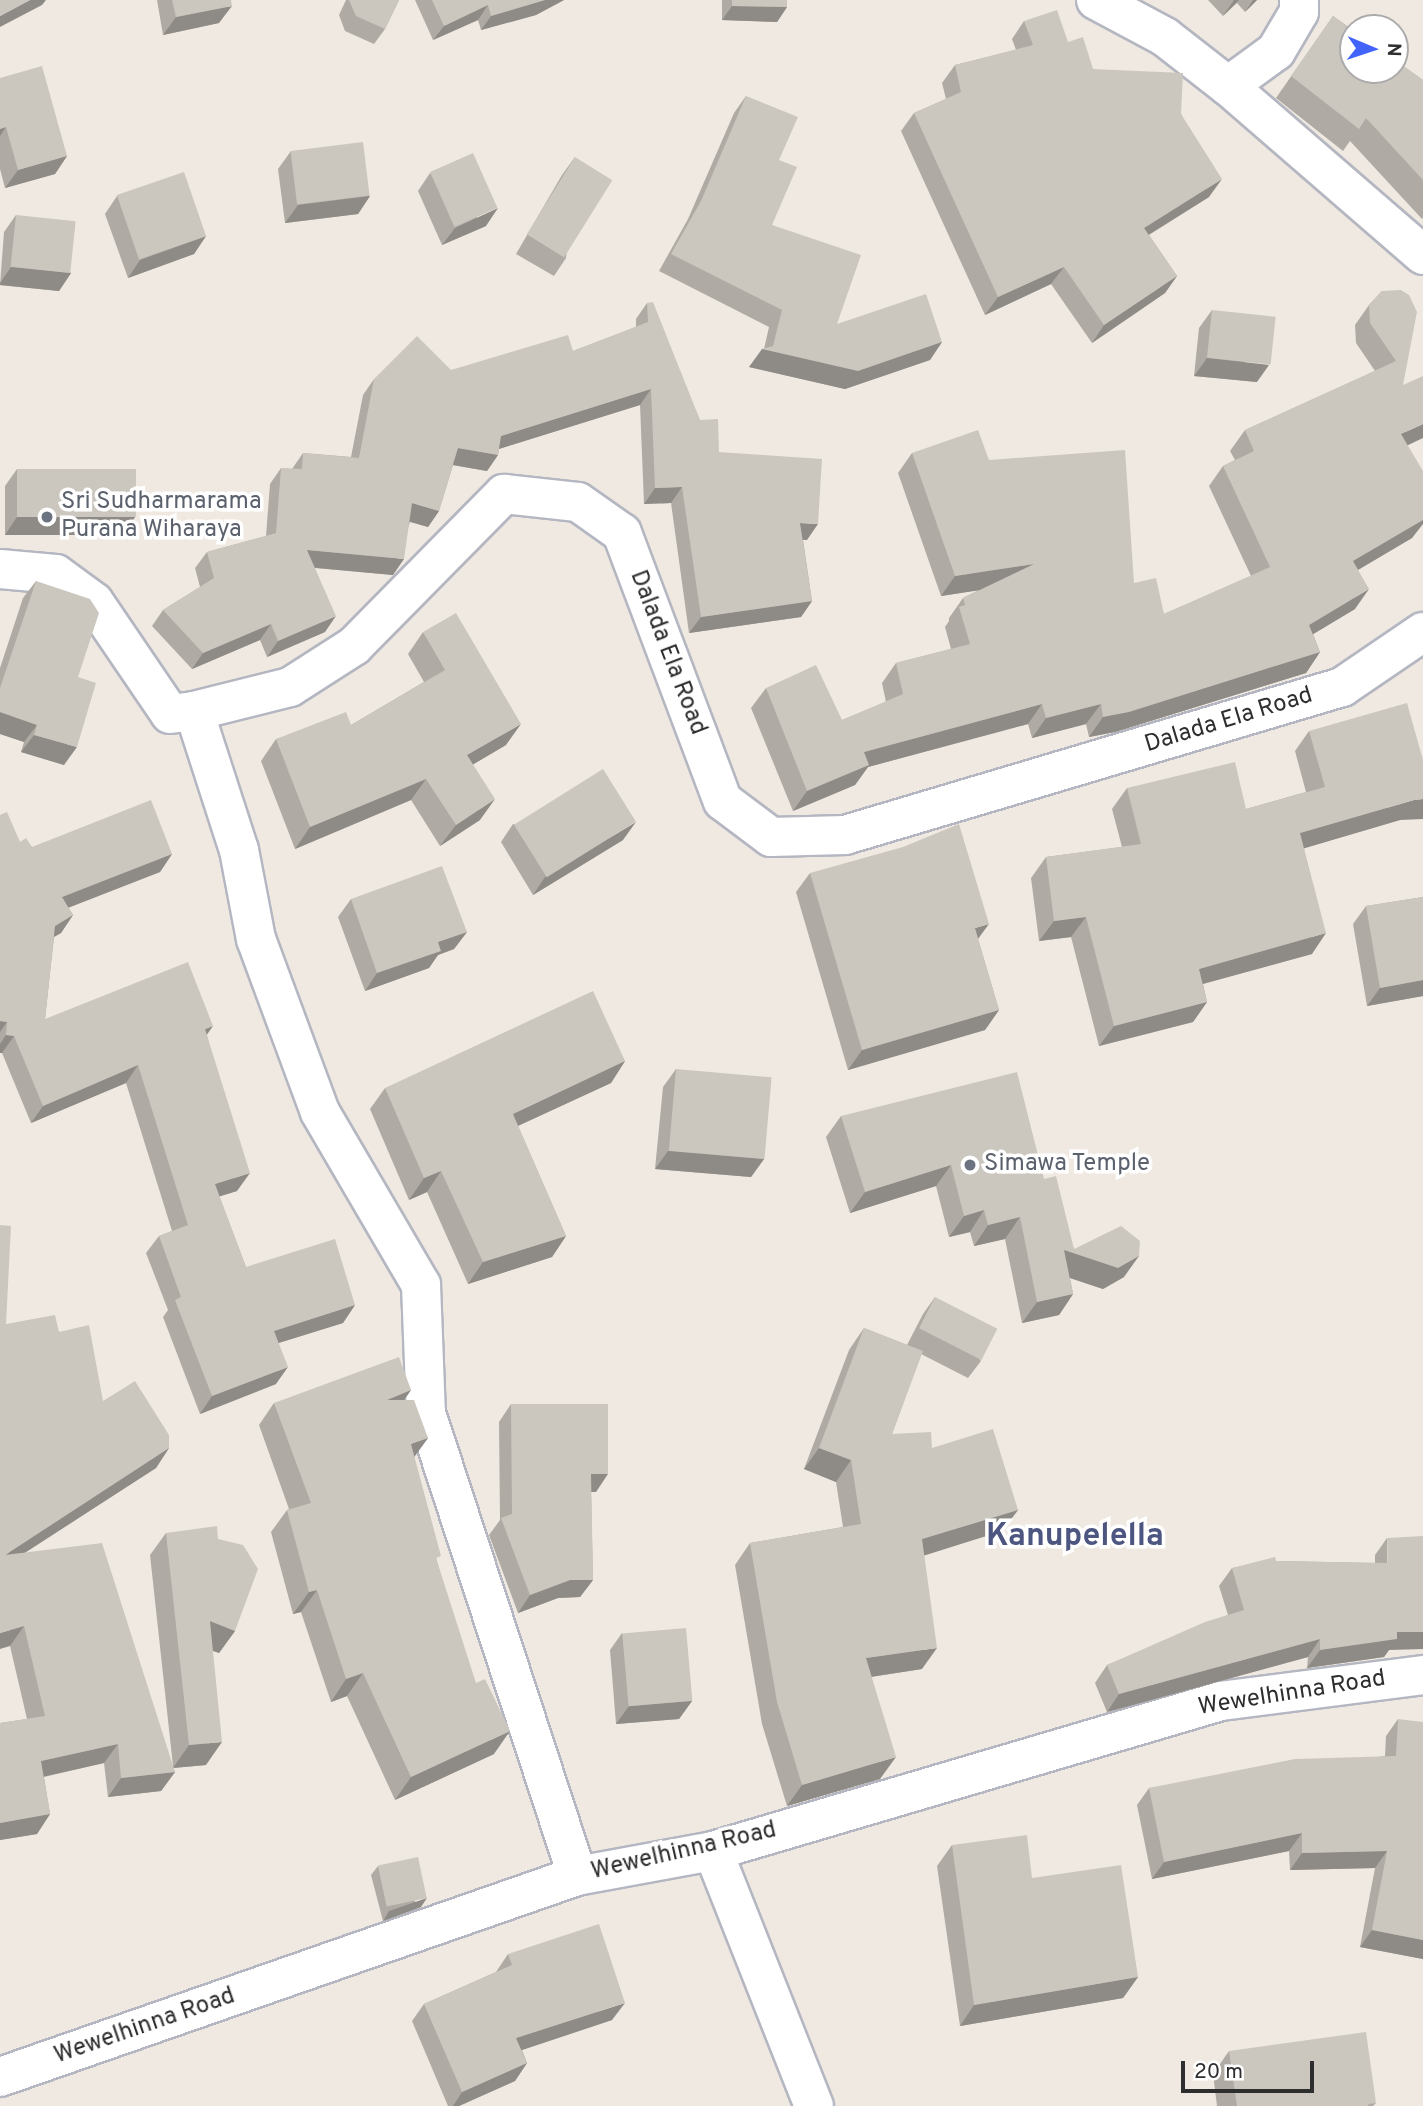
<!DOCTYPE html>
<html>
<head>
<meta charset="utf-8">
<style>
  body { margin:0 }
  #map { position:relative; width:1423px; height:2106px; overflow:hidden; background:#efe9e1; font-family:Overpass,sans-serif }
  div>[style] { position:absolute }
  .roads { filter:drop-shadow(2px 0 #b4b7c1) drop-shadow(-2px 0 #b4b7c1) drop-shadow(0 2px #b4b7c1) drop-shadow(0 -2px #b4b7c1) }
  .minor>* { height:38px; margin:-19px; padding:0 19px; transform-origin:19px; border-radius:19px; background:#fff }
  .wall>* { inset:0; background:#afaba4 }
  .shaded-wall>* { inset:0; background:#8e8b86 }
  .building>* { inset:0; background:#cbc7bf; transform-origin:0 0 }
  .dots>* { width:19px; height:19px; translate:-50% -50%; box-sizing:border-box; border:4px solid #fff; border-radius:50% }
  span { translate:-50% -50%; white-space:nowrap; text-align:center; line-height:1.15; -webkit-text-stroke:7px #fff; paint-order:stroke }
  .worship-label { font-size:24px; color:#5b616d }
  .left { translate:0 -50%; text-align:left }
  .street-label { font-size:24px; color:#2e2e2e }
  .district-label { font-size:32px; color:#4d5680; font-weight:700 }
  .north { position:absolute; left:1339px; top:14px; width:70px; height:70px; box-sizing:border-box; background:#fff; border:2px solid #ababab; border-radius:50%; rotate:92deg; font-size:19px; font-weight:700; line-height:28px; text-align:center; color:#2e2e2e }
  .north::after { content:''; display:block; margin:auto; width:24px; height:32px; background:#4264fb; clip-path:polygon(50% 0,100% 100%,50% 72%,0 100%) }
  .scale { position:absolute; left:1181px; top:2061px; width:133px; height:32px; box-sizing:border-box; border:4px solid #2e2e2e; border-top:0; padding-left:9px; font-size:21px; line-height:24px; white-space:nowrap; color:#2e2e2e; -webkit-text-stroke:5px #fff; paint-order:stroke }
</style>
</head>
<body>
<div id="map">
  <div class="roads">
    <div class="minor">
      <div style="left:1096px;top:0;width:78px;rotate:28.2deg"></div>
      <div style="left:1165px;top:37px;width:80px;rotate:37.9deg"></div>
      <div style="left:1228px;top:86px;width:258px;rotate:40.9deg"></div>
      <div style="left:1228px;top:86px;width:59px;rotate:-36.1deg"></div>
      <div style="left:1276px;top:51px;width:45px;rotate:-59.5deg"></div>
      <div style="left:1299px;top:12px;width:12px;rotate:-90deg"></div>
      <div style="left:0;top:569px;width:56px;rotate:5.1deg"></div>
      <div style="left:56px;top:574px;width:47px;rotate:36.4deg"></div>
      <div style="left:94px;top:602px;width:135px;rotate:55.8deg"></div>
      <div style="left:170px;top:714px;width:24px;rotate:-7deg"></div>
      <div style="left:194px;top:711px;width:99px;rotate:-14deg"></div>
      <div style="left:290px;top:687px;width:76px;rotate:-32.6deg"></div>
      <div style="left:354px;top:646px;width:214px;rotate:-45.4deg"></div>
      <div style="left:504px;top:494px;width:74px;rotate:6.2deg"></div>
      <div style="left:578px;top:502px;width:54px;rotate:35.2deg"></div>
      <div style="left:622px;top:533px;width:286px;rotate:69.4deg"></div>
      <div style="left:723px;top:801px;width:60px;rotate:36.9deg"></div>
      <div style="left:771px;top:837px;width:74px;rotate:-1.5deg"></div>
      <div style="left:845px;top:835px;width:519px;rotate:-16.58deg"></div>
      <div style="left:1342px;top:687px;width:98px;rotate:-34.2deg"></div>
      <div style="left:194px;top:711px;width:146px;rotate:72.1deg"></div>
      <div style="left:239px;top:850px;width:91px;rotate:79.2deg"></div>
      <div style="left:256px;top:939px;width:184px;rotate:69.7deg"></div>
      <div style="left:320px;top:1112px;width:200px;rotate:59.7deg"></div>
      <div style="left:421px;top:1285px;width:128px;rotate:87.8deg"></div>
      <div style="left:426px;top:1413px;width:487px;rotate:71.9deg"></div>
      <div style="left:713px;top:1851px;width:274px;rotate:68.4deg"></div>
      <div style="left:0;top:2077px;width:611px;rotate:-19.21deg"></div>
      <div style="left:577px;top:1876px;width:138px;rotate:-10.4deg"></div>
      <div style="left:713px;top:1851px;width:530px;rotate:-16.45deg"></div>
      <div style="left:1221px;top:1701px;width:204px;rotate:-7.3deg"></div>
    </div>
  </div>
  <div class="wall">
    <div style="clip-path:polygon(157px 0,231px 0,219px 23px,163px 35px)"></div>
    <div style="clip-path:polygon(346px 0,399px 0,385px 29px,374px 44px,345px 31px,339px 15px)"></div>
    <div style="clip-path:polygon(415px 0,564px 0,536px 15px,481px 30px,478px 20px,433px 40px)"></div>
    <div style="clip-path:polygon(722px 0,787px 0,787px 7px,777px 22px,722px 20px)"></div>
    <div style="clip-path:polygon(1208px 0,1257px 0,1245px 12px,1237px 3px,1223px 16px)"></div>
    <div style="clip-path:polygon(1333px 16px,1423px 80px,1423px 218px,1422px 219px,1350px 141px,1343px 151px,1276px 98px)"></div>
    <div style="clip-path:polygon(1024px 21px,1068px 42px,1093px 69px,1181px 114px,1209px 197px,1149px 235px,1177px 276px,1165px 293px,1092px 343px,1051px 284px,985px 315px,901px 131px,914px 113px,946px 99px,942px 83px,955px 65px,1016px 50px,1012px 39px)"></div>
    <div style="clip-path:polygon(0 78px,67px 156px,55px 174px,5px 188px,0 169px)"></div>
    <div style="clip-path:polygon(746px 96px,779px 160px,772px 225px,837px 324px,942px 342px,930px 360px,845px 389px,749px 367px,764px 349px,769px 327px,659px 271px,688px 219px,734px 113px)"></div>
    <div style="clip-path:polygon(291px 151px,370px 196px,358px 214px,285px 223px,278px 169px)"></div>
    <div style="clip-path:polygon(575px 157px,566px 258px,554px 276px,516px 254px,562px 175px)"></div>
    <div style="clip-path:polygon(430px 173px,486px 226px,442px 245px,418px 191px)"></div>
    <div style="clip-path:polygon(117px 196px,206px 236px,194px 254px,128px 278px,105px 214px)"></div>
    <div style="clip-path:polygon(16px 215px,71px 273px,59px 291px,0 285px,4px 232px)"></div>
    <div style="clip-path:polygon(1382px 291px,1403px 385px,1407px 445px,1421px 525px,1412px 538px,1358px 570px,1355px 609px,1313px 634px,1320px 652px,1306px 673px,1115px 732px,1089px 737px,1086px 724px,1032px 738px,1028px 724px,868px 767px,855px 785px,793px 811px,751px 708px,766px 688px,842px 720px,886px 702px,882px 683px,896px 663px,951px 649px,945px 627px,949px 621px,949px 618px,963px 598px,979px 590px,941px 596px,898px 473px,912px 453px,989px 460px,1134px 583px,1164px 614px,1251px 576px,1209px 486px,1223px 466px,1235px 460px,1230px 451px,1245px 430px,1375px 371px,1356px 343px,1355px 325px,1369px 305px)"></div>
    <div style="clip-path:polygon(647px 303px,700px 420px,719px 452px,807px 540px,803px 540px,812px 601px,801px 617px,689px 633px,671px 503px,644px 504px,640px 405px,499px 449px,498px 455px,487px 471px,453px 465px,439px 511px,428px 527px,410px 522px,393px 575px,315px 568px,325px 632px,267px 657px,260px 640px,192px 669px,152px 626px,163px 610px,200px 587px,195px 568px,207px 552px,266px 536px,270px 484px,281px 468px,292px 469px,303px 453px,351px 457px,363px 395px,374px 379px,451px 370px,573px 351px,636px 327px,636px 319px)"></div>
    <div style="clip-path:polygon(1212px 310px,1257px 382px,1194px 376px,1199px 328px)"></div>
    <div style="clip-path:polygon(17px 469px,135px 517px,123px 535px,5px 535px,5px 486px)"></div>
    <div style="clip-path:polygon(36px 581px,78px 677px,64px 765px,21px 752px,24px 742px,0 734px,0 668px,23px 598px)"></div>
    <div style="clip-path:polygon(423px 632px,506px 745px,473px 764px,480px 820px,440px 846px,411px 800px,295px 849px,261px 761px,276px 739px,351px 725px,424px 682px,408px 654px)"></div>
    <div style="clip-path:polygon(1309px 731px,1400px 820px,1304px 848px,1312px 954px,1203px 984px,1207px 1002px,1193px 1022px,1099px 1046px,1071px 937px,1039px 941px,1031px 878px,1046px 857px,1122px 847px,1112px 809px,1127px 788px,1246px 809px,1306px 792px,1295px 751px)"></div>
    <div style="clip-path:polygon(0 815px,20px 842px,32px 847px,172px 854px,160px 872px,68px 907px,73px 915px,61px 933px,54px 937px,45px 1019px,207px 1035px,237px 1191px,219px 1196px,246px 1267px,355px 1305px,343px 1323px,279px 1343px,276px 1384px,200px 1414px,163px 1317px,168px 1310px,146px 1253px,159px 1236px,172px 1231px,126px 1083px,31px 1123px,2px 1053px,0 1053px)"></div>
    <div style="clip-path:polygon(513px 824px,623px 840px,533px 895px,501px 842px)"></div>
    <div style="clip-path:polygon(810px 873px,978px 939px,999px 1010px,985px 1030px,848px 1070px,796px 892px)"></div>
    <div style="clip-path:polygon(1423px 897px,1423px 996px,1367px 1006px,1353px 924px,1366px 906px)"></div>
    <div style="clip-path:polygon(351px 899px,467px 932px,454px 949px,438px 955px,429px 968px,365px 991px,338px 917px)"></div>
    <div style="clip-path:polygon(625px 1061px,611px 1083px,518px 1126px,566px 1236px,552px 1257px,468px 1284px,427px 1192px,409px 1200px,370px 1109px,385px 1088px)"></div>
    <div style="clip-path:polygon(676px 1069px,764px 1159px,751px 1177px,655px 1169px,663px 1087px)"></div>
    <div style="clip-path:polygon(841px 1116px,1044px 1179px,1074px 1249px,1124px 1277px,1103px 1289px,1070px 1278px,1073px 1294px,1059px 1315px,1022px 1323px,1005px 1239px,974px 1246px,970px 1232px,949px 1237px,936px 1186px,850px 1213px,826px 1137px)"></div>
    <div style="clip-path:polygon(935px 1297px,981px 1361px,968px 1378px,921px 1354px,892px 1434px,932px 1448px,1018px 1510px,1002px 1531px,924px 1555px,922px 1669px,871px 1677px,880px 1779px,787px 1806px,762px 1724px,735px 1565px,750px 1543px,843px 1527px,836px 1482px,804px 1469px,849px 1350px,864px 1328px,907px 1345px,923px 1314px)"></div>
    <div style="clip-path:polygon(6px 1324px,59px 1332px,103px 1401px,169px 1448px,156px 1468px,25px 1552px,173px 1766px,150px 1555px,166px 1533px,218px 1539px,235px 1631px,219px 1653px,213px 1651px,206px 1765px,173px 1768px,175px 1772px,161px 1791px,108px 1797px,104px 1763px,44px 1777px,50px 1814px,37px 1834px,0 1840px,0 1723px,27px 1719px,10px 1646px)"></div>
    <div style="clip-path:polygon(411px 1390px,404px 1400px,428px 1438px,414px 1457px,437px 1562px,494px 1754px,395px 1800px,347px 1696px,331px 1702px,301px 1612px,293px 1614px,271px 1532px,287px 1510px,289px 1509px,259px 1425px,274px 1403px)"></div>
    <div style="clip-path:polygon(511px 1404px,596px 1492px,591px 1492px,593px 1580px,580px 1597px,558px 1598px,518px 1613px,489px 1535px,500px 1520px,499px 1422px)"></div>
    <div style="clip-path:polygon(1387px 1538px,1389px 1650px,1384px 1657px,1307px 1668px,1308px 1657px,1107px 1712px,1095px 1683px,1107px 1665px,1228px 1615px,1219px 1586px,1232px 1568px,1276px 1561px,1375px 1563px,1375px 1555px)"></div>
    <div style="clip-path:polygon(622px 1633px,692px 1701px,679px 1719px,616px 1724px,610px 1650px)"></div>
    <div style="clip-path:polygon(1398px 1719px,1423px 1959px,1360px 1947px,1375px 1868px,1290px 1870px,1289px 1851px,1152px 1879px,1137px 1805px,1149px 1788px,1385px 1756px,1386px 1736px)"></div>
    <div style="clip-path:polygon(952px 1845px,1032px 1878px,1138px 1977px,1123px 1998px,960px 2026px,937px 1866px)"></div>
    <div style="clip-path:polygon(378px 1866px,421px 1907px,383px 1921px,371px 1875px)"></div>
    <div style="clip-path:polygon(508px 1954px,612px 2020px,522px 2050px,527px 2063px,515px 2081px,459px 2106px,448px 2106px,412px 2021px,424px 2004px,496px 1972px)"></div>
    <div style="clip-path:polygon(1229px 2051px,1376px 2103px,1373px 2106px,1217px 2106px,1213px 2074px)"></div>
  </div>
  <div class="shaded-wall">
    <div style="clip-path:polygon(30px 0,46px 0,42px 5px,0 27px,0 16px)"></div>
    <div style="clip-path:polygon(545px 0,564px 0,536px 15px,481px 30px,491px 16px)"></div>
    <div style="clip-path:polygon(1234px 0,1239px 0,1223px 16px)"></div>
    <div style="clip-path:polygon(1253px 0,1257px 0,1245px 12px)"></div>
    <div style="clip-path:polygon(488px 5px,478px 20px,433px 40px,444px 26px)"></div>
    <div style="clip-path:polygon(232px 6px,219px 23px,163px 35px,176px 17px)"></div>
    <div style="clip-path:polygon(732px 6px,787px 7px,777px 22px,722px 20px)"></div>
    <div style="clip-path:polygon(6px 127px,0 136px,0 129px)"></div>
    <div style="clip-path:polygon(67px 156px,55px 174px,5px 188px,18px 170px)"></div>
    <div style="clip-path:polygon(1222px 179px,1209px 197px,1132px 245px,1144px 228px)"></div>
    <div style="clip-path:polygon(370px 196px,358px 214px,285px 223px,298px 205px)"></div>
    <div style="clip-path:polygon(498px 208px,486px 226px,442px 245px,455px 228px)"></div>
    <div style="clip-path:polygon(206px 236px,194px 254px,128px 278px,140px 260px)"></div>
    <div style="clip-path:polygon(11px 267px,71px 273px,59px 291px,0 285px,0 283px)"></div>
    <div style="clip-path:polygon(1064px 267px,1051px 284px,985px 315px,998px 297px)"></div>
    <div style="clip-path:polygon(1177px 276px,1165px 293px,1092px 343px,1104px 325px)"></div>
    <div style="clip-path:polygon(942px 342px,930px 360px,845px 389px,749px 367px,762px 349px)"></div>
    <div style="clip-path:polygon(1207px 358px,1269px 365px,1257px 382px,1194px 376px)"></div>
    <div style="clip-path:polygon(651px 389px,640px 405px,489px 452px,501px 436px)"></div>
    <div style="clip-path:polygon(1423px 424px,1423px 438px,1387px 455px,1401px 434px)"></div>
    <div style="clip-path:polygon(458px 448px,498px 455px,487px 471px,447px 464px)"></div>
    <div style="clip-path:polygon(682px 487px,671px 503px,644px 504px,655px 488px)"></div>
    <div style="clip-path:polygon(412px 503px,439px 511px,428px 527px,401px 519px)"></div>
    <div style="clip-path:polygon(1423px 512px,1423px 524px,1412px 538px,1339px 581px,1353px 561px)"></div>
    <div style="clip-path:polygon(17px 517px,135px 517px,123px 535px,5px 535px)"></div>
    <div style="clip-path:polygon(800px 523px,818px 524px,807px 540px,789px 539px)"></div>
    <div style="clip-path:polygon(307px 550px,404px 559px,393px 575px,296px 566px)"></div>
    <div style="clip-path:polygon(1034px 564px,1020px 584px,941px 596px,955px 576px)"></div>
    <div style="clip-path:polygon(1369px 589px,1355px 609px,1295px 645px,1309px 625px)"></div>
    <div style="clip-path:polygon(812px 601px,801px 617px,689px 633px,701px 617px)"></div>
    <div style="clip-path:polygon(336px 616px,325px 632px,267px 657px,278px 641px)"></div>
    <div style="clip-path:polygon(271px 624px,260px 640px,192px 669px,203px 653px)"></div>
    <div style="clip-path:polygon(1320px 652px,1306px 673px,1115px 732px,1089px 737px,1103px 717px)"></div>
    <div style="clip-path:polygon(1042px 704px,1028px 724px,868px 767px,855px 785px,793px 811px,807px 791px,864px 752px)"></div>
    <div style="clip-path:polygon(1101px 704px,1086px 724px,1032px 738px,1046px 718px)"></div>
    <div style="clip-path:polygon(0 712px,37px 725px,24px 742px,0 734px)"></div>
    <div style="clip-path:polygon(521px 724px,506px 745px,452px 777px,467px 755px)"></div>
    <div style="clip-path:polygon(34px 735px,77px 747px,64px 765px,21px 752px)"></div>
    <div style="clip-path:polygon(426px 779px,411px 800px,295px 849px,310px 827px)"></div>
    <div style="clip-path:polygon(495px 799px,480px 820px,440px 846px,456px 825px)"></div>
    <div style="clip-path:polygon(1423px 799px,1423px 819px,1400px 820px,1285px 854px,1300px 833px,1414px 800px)"></div>
    <div style="clip-path:polygon(636px 822px,623px 840px,533px 895px,545px 877px)"></div>
    <div style="clip-path:polygon(172px 854px,160px 872px,50px 915px,62px 897px)"></div>
    <div style="clip-path:polygon(73px 915px,61px 933px,43px 943px,55px 926px)"></div>
    <div style="clip-path:polygon(1086px 917px,1071px 937px,1039px 941px,1054px 921px)"></div>
    <div style="clip-path:polygon(989px 924px,975px 943px,975px 928px)"></div>
    <div style="clip-path:polygon(467px 932px,454px 949px,438px 955px,429px 968px,365px 991px,377px 973px,438px 942px)"></div>
    <div style="clip-path:polygon(1326px 933px,1312px 954px,1184px 989px,1199px 969px)"></div>
    <div style="clip-path:polygon(1423px 980px,1423px 996px,1367px 1006px,1380px 988px)"></div>
    <div style="clip-path:polygon(1207px 1002px,1193px 1022px,1099px 1046px,1114px 1026px)"></div>
    <div style="clip-path:polygon(999px 1010px,985px 1030px,848px 1070px,862px 1050px)"></div>
    <div style="clip-path:polygon(0 1021px,7px 1022px,0 1032px)"></div>
    <div style="clip-path:polygon(213px 1026px,201px 1043px,205px 1029px)"></div>
    <div style="clip-path:polygon(6px 1035px,14px 1036px,2px 1053px,0 1053px,0 1044px)"></div>
    <div style="clip-path:polygon(625px 1061px,611px 1083px,498px 1135px,513px 1114px)"></div>
    <div style="clip-path:polygon(138px 1065px,126px 1083px,31px 1123px,43px 1106px)"></div>
    <div style="clip-path:polygon(668px 1151px,764px 1159px,751px 1177px,655px 1169px)"></div>
    <div style="clip-path:polygon(951px 1165px,936px 1186px,850px 1213px,865px 1192px)"></div>
    <div style="clip-path:polygon(441px 1171px,427px 1192px,409px 1200px,424px 1178px)"></div>
    <div style="clip-path:polygon(250px 1173px,237px 1191px,202px 1202px,215px 1184px)"></div>
    <div style="clip-path:polygon(984px 1210px,970px 1232px,949px 1237px,964px 1216px)"></div>
    <div style="clip-path:polygon(1020px 1217px,1005px 1239px,974px 1246px,988px 1225px)"></div>
    <div style="clip-path:polygon(566px 1236px,552px 1257px,468px 1284px,483px 1262px)"></div>
    <div style="clip-path:polygon(1064px 1250px,1139px 1256px,1124px 1277px,1103px 1289px,1049px 1271px)"></div>
    <div style="clip-path:polygon(1073px 1294px,1059px 1315px,1022px 1323px,1037px 1302px)"></div>
    <div style="clip-path:polygon(355px 1305px,343px 1323px,262px 1348px,274px 1331px)"></div>
    <div style="clip-path:polygon(288px 1367px,276px 1384px,200px 1414px,212px 1396px)"></div>
    <div style="clip-path:polygon(411px 1390px,395px 1413px,387px 1400px)"></div>
    <div style="clip-path:polygon(428px 1438px,412px 1460px,411px 1444px)"></div>
    <div style="clip-path:polygon(169px 1448px,156px 1468px,0 1569px,5px 1555px)"></div>
    <div style="clip-path:polygon(819px 1448px,851px 1460px,836px 1482px,804px 1469px)"></div>
    <div style="clip-path:polygon(591px 1474px,608px 1474px,596px 1492px,579px 1492px)"></div>
    <div style="clip-path:polygon(1018px 1510px,1002px 1531px,907px 1561px,922px 1539px)"></div>
    <div style="clip-path:polygon(570px 1580px,593px 1580px,580px 1597px,558px 1598px,518px 1613px,530px 1595px)"></div>
    <div style="clip-path:polygon(317px 1590px,301px 1612px,293px 1614px,309px 1592px)"></div>
    <div style="clip-path:polygon(210px 1621px,235px 1631px,219px 1653px,194px 1644px)"></div>
    <div style="clip-path:polygon(24px 1626px,10px 1646px,0 1649px,0 1633px)"></div>
    <div style="clip-path:polygon(1397px 1632px,1423px 1632px,1423px 1649px,1389px 1650px,1384px 1657px,1307px 1668px,1320px 1650px)"></div>
    <div style="clip-path:polygon(1320px 1639px,1308px 1657px,1107px 1712px,1119px 1694px)"></div>
    <div style="clip-path:polygon(937px 1648px,922px 1669px,850px 1680px,866px 1658px)"></div>
    <div style="clip-path:polygon(363px 1673px,347px 1696px,331px 1702px,346px 1679px)"></div>
    <div style="clip-path:polygon(692px 1701px,679px 1719px,616px 1724px,629px 1706px)"></div>
    <div style="clip-path:polygon(510px 1731px,494px 1754px,395px 1800px,411px 1777px)"></div>
    <div style="clip-path:polygon(222px 1742px,206px 1765px,173px 1768px,189px 1745px)"></div>
    <div style="clip-path:polygon(118px 1744px,104px 1763px,28px 1780px,41px 1761px)"></div>
    <div style="clip-path:polygon(896px 1757px,880px 1779px,787px 1806px,802px 1785px)"></div>
    <div style="clip-path:polygon(175px 1772px,161px 1791px,108px 1797px,121px 1778px)"></div>
    <div style="clip-path:polygon(50px 1814px,37px 1834px,0 1840px,0 1823px)"></div>
    <div style="clip-path:polygon(1302px 1833px,1289px 1851px,1152px 1879px,1164px 1862px)"></div>
    <div style="clip-path:polygon(1387px 1851px,1375px 1868px,1290px 1870px,1302px 1853px)"></div>
    <div style="clip-path:polygon(427px 1898px,421px 1907px,383px 1921px,389px 1911px)"></div>
    <div style="clip-path:polygon(1372px 1930px,1423px 1940px,1423px 1959px,1360px 1947px)"></div>
    <div style="clip-path:polygon(1138px 1977px,1123px 1998px,960px 2026px,974px 2005px)"></div>
    <div style="clip-path:polygon(625px 2003px,612px 2020px,504px 2056px,516px 2038px)"></div>
    <div style="clip-path:polygon(527px 2063px,515px 2081px,459px 2106px,453px 2106px,462px 2092px)"></div>
  </div>
  <div class="building">
    <div style="clip-path:polygon(0 0,30px 0,0 16px)"></div>
    <div style="clip-path:polygon(172px 0,231px 0,232px 6px,176px 17px)"></div>
    <div style="clip-path:polygon(349px 0,399px 0,385px 29px,356px 16px)"></div>
    <div style="clip-path:polygon(432px 0,545px 0,491px 16px,488px 5px,444px 26px)"></div>
    <div style="clip-path:polygon(732px 0,787px 0,787px 7px,732px 6px)"></div>
    <div style="clip-path:polygon(1057px 10px,1068px 42px,1083px 37px,1093px 69px,1183px 73px,1181px 114px,1222px 179px,1144px 228px,1177px 276px,1104px 325px,1064px 267px,998px 297px,914px 113px,961px 92px,955px 65px,1033px 45px,1024px 21px)"></div>
    <div style="clip-path:polygon(1333px 16px,1353px 31px,1353px 70px,1395px 70px,1395px 60px,1423px 80px,1423px 180px,1366px 118px,1359px 129px,1291px 76px)"></div>
    <div style="clip-path:polygon(42px 66px,67px 156px,18px 170px,6px 127px,0 129px,0 78px)"></div>
    <div style="clip-path:polygon(746px 96px,798px 117px,779px 160px,797px 167px,772px 225px,861px 255px,837px 324px,926px 294px,942px 342px,858px 371px,762px 349px,773px 346px,782px 310px,671px 254px,701px 201px)"></div>
    <div style="left:363px;top:142px;width:54px;height:73px;rotate:83deg"></div>
    <div style="left:473px;top:153px;width:60px;height:47px;rotate:66deg"></div>
    <div style="left:575px;top:157px;width:44px;height:91px;rotate:32deg"></div>
    <div style="left:184px;top:172px;width:68px;height:71px;rotate:71deg"></div>
    <div style="left:16px;top:215px;width:60px;height:52px;rotate:6deg"></div>
    <div style="clip-path:polygon(1401px 290px,1409px 295px,1417px 312px,1403px 385px,1423px 376px,1423px 424px,1401px 434px,1423px 471px,1423px 520px,1353px 561px,1369px 589px,1309px 625px,1320px 652px,1129px 712px,1103px 717px,1101px 704px,1046px 718px,1042px 704px,864px 752px,869px 765px,807px 791px,766px 688px,816px 665px,842px 720px,903px 694px,896px 663px,970px 644px,959px 607px,965px 605px,963px 598px,1034px 564px,955px 576px,912px 453px,978px 430px,989px 460px,1125px 450px,1134px 583px,1156px 578px,1164px 614px,1270px 567px,1223px 466px,1254px 451px,1245px 430px,1396px 361px,1370px 323px,1369px 305px,1382px 291px)"></div>
    <div style="clip-path:polygon(653px 302px,700px 420px,718px 419px,719px 452px,822px 459px,818px 524px,800px 523px,812px 601px,701px 617px,682px 487px,655px 488px,651px 389px,501px 436px,498px 455px,458px 448px,439px 511px,412px 503px,404px 559px,307px 550px,336px 616px,278px 641px,271px 624px,203px 653px,163px 610px,214px 578px,207px 552px,276px 533px,281px 468px,302px 469px,303px 453px,359px 458px,374px 379px,417px 336px,451px 370px,568px 335px,573px 351px,648px 322px,647px 303px)"></div>
    <div style="left:1212px;top:310px;width:64px;height:48px;rotate:6deg"></div>
    <div style="left:17px;top:469px;width:119px;height:48px"></div>
    <div style="clip-path:polygon(36px 581px,90px 599px,99px 613px,78px 677px,96px 683px,77px 747px,34px 735px,37px 725px,0 712px,0 688px)"></div>
    <div style="clip-path:polygon(456px 613px,521px 724px,467px 755px,495px 799px,456px 825px,426px 779px,310px 827px,276px 739px,346px 712px,351px 725px,445px 670px,423px 632px)"></div>
    <div style="clip-path:polygon(1407px 703px,1423px 760px,1423px 799px,1414px 800px,1300px 833px,1326px 933px,1199px 969px,1207px 1002px,1114px 1026px,1086px 917px,1054px 921px,1046px 857px,1141px 844px,1127px 788px,1235px 762px,1246px 809px,1325px 787px,1309px 731px)"></div>
    <div style="left:603px;top:769px;width:62px;height:105px;rotate:58deg"></div>
    <div style="clip-path:polygon(151px 800px,172px 854px,62px 897px,73px 915px,55px 926px,45px 1019px,188px 962px,213px 1026px,205px 1029px,250px 1173px,215px 1184px,246px 1267px,335px 1239px,355px 1305px,274px 1331px,288px 1367px,212px 1396px,175px 1300px,181px 1297px,159px 1236px,188px 1225px,138px 1065px,43px 1106px,14px 1036px,6px 1035px,7px 1022px,0 1021px,0 815px,7px 812px,20px 842px,26px 838px,32px 847px)"></div>
    <div style="clip-path:polygon(959px 824px,989px 924px,975px 928px,999px 1010px,862px 1050px,810px 873px,903px 847px)"></div>
    <div style="clip-path:polygon(442px 866px,467px 932px,438px 942px,441px 951px,377px 973px,351px 899px)"></div>
    <div style="clip-path:polygon(1423px 897px,1423px 980px,1380px 988px,1366px 906px)"></div>
    <div style="clip-path:polygon(593px 991px,625px 1061px,513px 1114px,566px 1236px,483px 1262px,441px 1171px,424px 1178px,385px 1088px)"></div>
    <div style="left:676px;top:1069px;width:96px;height:82px;rotate:5deg"></div>
    <div style="clip-path:polygon(1017px 1072px,1044px 1179px,1056px 1176px,1074px 1249px,1121px 1226px,1140px 1241px,1139px 1256px,1118px 1268px,1064px 1250px,1073px 1294px,1037px 1302px,1020px 1217px,988px 1225px,984px 1210px,964px 1216px,951px 1165px,865px 1192px,841px 1116px)"></div>
    <div style="clip-path:polygon(0 1225px,11px 1226px,6px 1324px,55px 1315px,59px 1332px,89px 1325px,103px 1401px,135px 1381px,169px 1435px,169px 1448px,5px 1555px,102px 1543px,175px 1772px,121px 1778px,118px 1744px,41px 1761px,50px 1814px,0 1823px,0 1723px,45px 1716px,24px 1626px,0 1633px)"></div>
    <div style="left:935px;top:1297px;width:70px;height:35px;rotate:27deg"></div>
    <div style="clip-path:polygon(864px 1328px,923px 1351px,892px 1434px,931px 1432px,932px 1448px,993px 1429px,1018px 1510px,922px 1539px,937px 1648px,866px 1658px,896px 1757px,802px 1785px,777px 1702px,750px 1543px,861px 1524px,851px 1460px,819px 1448px)"></div>
    <div style="clip-path:polygon(399px 1357px,411px 1390px,387px 1400px,414px 1400px,428px 1438px,411px 1444px,441px 1556px,436px 1558px,476px 1683px,485px 1679px,510px 1731px,411px 1777px,363px 1673px,346px 1679px,317px 1590px,309px 1592px,287px 1510px,311px 1503px,274px 1403px)"></div>
    <div style="clip-path:polygon(511px 1404px,608px 1404px,608px 1474px,591px 1474px,593px 1580px,570px 1580px,530px 1595px,501px 1518px,512px 1514px)"></div>
    <div style="clip-path:polygon(217px 1526px,218px 1539px,243px 1545px,258px 1569px,235px 1631px,210px 1621px,222px 1742px,189px 1745px,166px 1533px)"></div>
    <div style="clip-path:polygon(1423px 1536px,1423px 1632px,1397px 1632px,1397px 1639px,1320px 1650px,1320px 1639px,1119px 1694px,1107px 1665px,1205px 1622px,1244px 1610px,1232px 1568px,1275px 1557px,1276px 1561px,1388px 1563px,1387px 1538px)"></div>
    <div style="left:686px;top:1628px;width:73px;height:64px;rotate:85deg"></div>
    <div style="clip-path:polygon(1398px 1719px,1423px 1722px,1423px 1940px,1372px 1930px,1387px 1851px,1302px 1853px,1302px 1833px,1164px 1862px,1149px 1788px,1295px 1759px,1396px 1756px)"></div>
    <div style="clip-path:polygon(1027px 1835px,1032px 1878px,1121px 1865px,1138px 1977px,974px 2005px,952px 1845px)"></div>
    <div style="left:418px;top:1857px;width:42px;height:41px;rotate:78deg"></div>
    <div style="clip-path:polygon(599px 1924px,625px 2003px,516px 2038px,527px 2063px,462px 2092px,424px 2004px,512px 1965px,508px 1954px)"></div>
    <div style="clip-path:polygon(1366px 2032px,1376px 2103px,1368px 2104px,1369px 2106px,1237px 2106px,1229px 2051px)"></div>
  </div>
  <div class="dots">
    <div style="left:47px;top:517px;background:#6b7280"></div>
    <div style="left:970px;top:1165px;background:#6b7280"></div>
  </div>
  <div class="worship-label">
    <span class="left" style="left:61px;top:517px">Sri Sudharmarama<br>Purana Wiharaya</span>
    <span class="left" style="left:984px;top:1165px">Simawa Temple</span>
  </div>
  <div class="street-label">
    <span style="left:667px;top:653px;rotate:69deg">Dalada Ela Road</span>
    <span style="left:1229px;top:721px;rotate:-17deg">Dalada Ela Road</span>
    <span style="left:1292px;top:1694px;rotate:-9deg">Wewelhinna Road</span>
    <span style="left:684px;top:1852px;rotate:-13deg">Wewelhinna Road</span>
    <span style="left:145px;top:2027px;rotate:-19deg">Wewelhinna Road</span>
  </div>
  <div class="district-label">
    <span style="left:1075px;top:1537px">Kanupelella</span>
  </div>
  <div class="north">N</div>
  <div class="scale">20 m</div>
</div>
</body>
</html>
